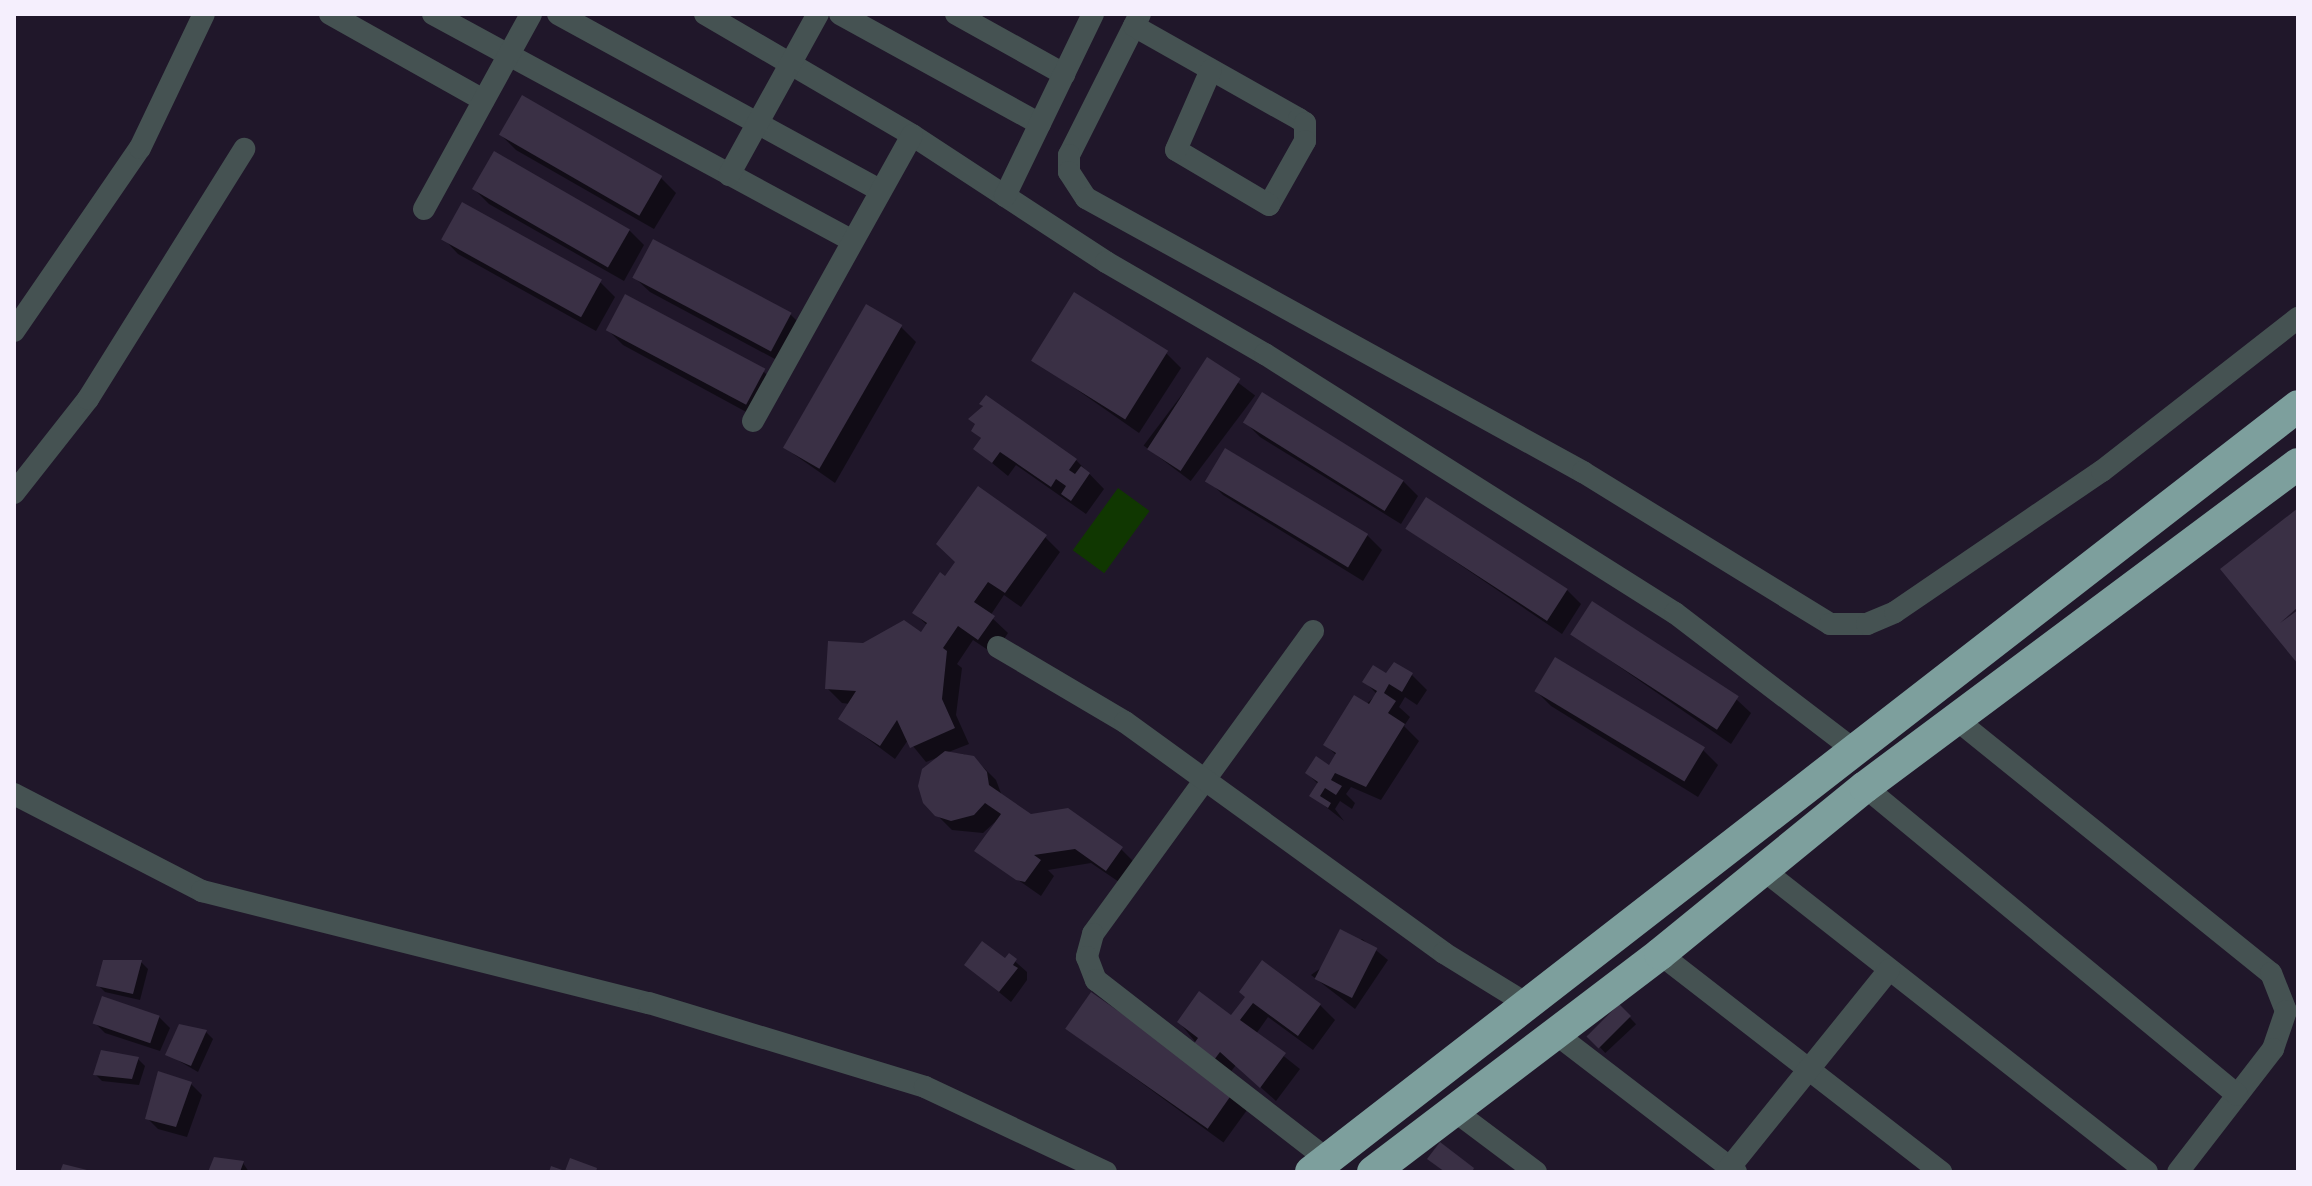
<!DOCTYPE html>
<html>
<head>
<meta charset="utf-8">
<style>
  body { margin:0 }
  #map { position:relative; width:2312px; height:1186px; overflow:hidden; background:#20172a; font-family:"Work Sans",sans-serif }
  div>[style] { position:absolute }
  .green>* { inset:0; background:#103701; transform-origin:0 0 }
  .shadow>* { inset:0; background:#0007; transform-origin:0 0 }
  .building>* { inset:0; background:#3a3045; transform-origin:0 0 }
  .minor>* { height:22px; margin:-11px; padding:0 11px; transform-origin:11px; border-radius:11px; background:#455252 }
  .highway>* { height:32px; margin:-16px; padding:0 16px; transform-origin:16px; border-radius:16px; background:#7d9f9d }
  span { translate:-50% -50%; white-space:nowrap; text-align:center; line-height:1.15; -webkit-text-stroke:8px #20172a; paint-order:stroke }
  .frame { position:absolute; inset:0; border:16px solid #f5effd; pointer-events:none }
</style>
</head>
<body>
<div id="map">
  <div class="green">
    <div style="left:1118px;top:488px;width:39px;height:77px;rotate:36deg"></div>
  </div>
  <div class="shadow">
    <div style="clip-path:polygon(501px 135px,661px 178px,676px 193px,654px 229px,516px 150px)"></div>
    <div style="clip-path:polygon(474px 189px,629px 230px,644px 245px,624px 281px,489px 204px)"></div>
    <div style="clip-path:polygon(444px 239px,600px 282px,615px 297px,596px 331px,458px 254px)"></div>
    <div style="clip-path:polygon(635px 278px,790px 314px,805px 329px,786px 365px,650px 292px)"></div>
    <div style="clip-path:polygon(901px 327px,916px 342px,835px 483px,785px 448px)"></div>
    <div style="clip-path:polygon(608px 330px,764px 372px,779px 387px,761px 420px,623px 345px)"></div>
    <div style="clip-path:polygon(1166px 353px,1181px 368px,1139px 433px,1033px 359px)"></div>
    <div style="left:1208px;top:360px;width:59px;height:107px;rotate:37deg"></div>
    <div style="clip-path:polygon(986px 397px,1076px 460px,1104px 489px,1086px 514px,1016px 465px,1008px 476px,975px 449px,982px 439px,973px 431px)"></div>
    <div style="clip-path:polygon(1245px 422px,1403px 481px,1418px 496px,1401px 524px,1260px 437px)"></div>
    <div style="clip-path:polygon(1208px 480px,1367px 535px,1382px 550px,1363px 581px,1223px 495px)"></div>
    <div style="clip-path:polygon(1407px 529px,1566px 589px,1581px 604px,1562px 634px)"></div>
    <div style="clip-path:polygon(1045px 537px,1060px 552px,1021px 607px,1004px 595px,990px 616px,1008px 633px,994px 654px,973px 640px,957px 664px,962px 668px,956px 715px,969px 744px,946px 753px,964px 754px,980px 764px,996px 780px,1002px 796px,1030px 816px,1121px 849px,1136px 864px,1122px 884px,1091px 863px,1048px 870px,1054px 876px,1041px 896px,977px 851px,995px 822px,983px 833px,952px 830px,937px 815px,939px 757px,926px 762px,908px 740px,895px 759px,841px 719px,850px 704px,842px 703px,827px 688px,863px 646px,921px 635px,928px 626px,914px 613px,946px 579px)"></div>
    <div style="clip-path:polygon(1572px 634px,1736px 699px,1751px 713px,1731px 744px)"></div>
    <div style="clip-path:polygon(1412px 675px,1427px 690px,1417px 705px,1405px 697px,1399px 707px,1410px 717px,1404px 726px,1419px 741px,1381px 800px,1351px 787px,1346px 794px,1355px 803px,1352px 809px,1340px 801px,1335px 809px,1344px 821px,1312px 796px,1319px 785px,1307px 773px,1329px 767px,1337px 756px,1325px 744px,1377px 694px,1365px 682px)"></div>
    <div style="clip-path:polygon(1536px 691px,1703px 750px,1718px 765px,1698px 797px,1551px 706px)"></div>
    <div style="clip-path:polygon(1362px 939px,1388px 960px,1355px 1009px,1311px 975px)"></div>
    <div style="clip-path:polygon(1009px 956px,1027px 972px,1027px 980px,1011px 1002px,966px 965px,1006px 961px)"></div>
    <div style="clip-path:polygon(141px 962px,148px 969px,140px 1000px,105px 992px,98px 985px)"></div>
    <div style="left:1092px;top:995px;width:193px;height:42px;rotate:36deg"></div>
    <div style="clip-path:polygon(1247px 997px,1320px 1005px,1335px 1020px,1313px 1050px,1268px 1017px,1256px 1034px,1300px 1069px,1276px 1101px,1236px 1065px,1229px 1074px,1210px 1060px,1179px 1022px,1232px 1018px)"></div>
    <div style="left:1619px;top:1006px;width:25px;height:42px;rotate:47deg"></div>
    <div style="clip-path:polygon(159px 1017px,170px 1028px,160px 1051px,105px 1033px,94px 1022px)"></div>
    <div style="clip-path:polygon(206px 1032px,213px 1039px,198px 1072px,167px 1054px)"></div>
    <div style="clip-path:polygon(138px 1059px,145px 1066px,139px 1085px,102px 1081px,95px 1074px)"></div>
    <div style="clip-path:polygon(191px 1084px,202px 1095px,187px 1137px,158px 1129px,147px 1118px)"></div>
    <div style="clip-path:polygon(243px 1163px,249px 1172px,210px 1172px)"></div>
  </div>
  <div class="building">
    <div style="left:522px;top:95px;width:162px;height:46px;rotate:30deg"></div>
    <div style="left:494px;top:151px;width:157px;height:44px;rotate:30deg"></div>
    <div style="left:462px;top:202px;width:160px;height:43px;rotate:29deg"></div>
    <div style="left:653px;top:239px;width:157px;height:44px;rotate:28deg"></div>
    <div style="left:1074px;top:292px;width:111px;height:81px;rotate:32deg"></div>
    <div style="left:625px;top:294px;width:159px;height:41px;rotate:28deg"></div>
    <div style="left:866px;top:304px;width:42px;height:166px;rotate:30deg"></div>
    <div style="left:1207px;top:357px;width:40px;height:110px;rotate:33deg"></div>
    <div style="left:1262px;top:392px;width:167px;height:36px;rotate:32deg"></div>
    <div style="clip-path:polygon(986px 395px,1077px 459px,1069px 470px,1075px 474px,1081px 466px,1090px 473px,1071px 501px,1061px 494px,1066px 486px,1056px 479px,1051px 487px,1000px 452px,992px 463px,973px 449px,981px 438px,971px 431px,975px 424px,968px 419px,983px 406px,979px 404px)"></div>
    <div style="left:1225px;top:448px;width:167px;height:39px;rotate:31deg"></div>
    <div style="clip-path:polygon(978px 486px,1047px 535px,1005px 593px,988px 582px,974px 602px,995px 616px,978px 640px,958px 626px,943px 648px,947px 651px,942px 699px,955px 728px,910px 748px,897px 720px,880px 746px,838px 719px,856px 691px,825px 689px,828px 641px,863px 643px,904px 620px,921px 632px,927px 623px,912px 613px,940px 572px,945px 576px,955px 562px,936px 544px)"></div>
    <div style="left:1426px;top:497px;width:169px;height:38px;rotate:33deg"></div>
    <div style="clip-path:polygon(2298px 508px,2298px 607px,2280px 623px,2298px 610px,2298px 664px,2220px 569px)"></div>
    <div style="left:1592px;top:601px;width:175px;height:40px;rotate:33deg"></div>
    <div style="left:1555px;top:657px;width:175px;height:40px;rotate:31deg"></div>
    <div style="clip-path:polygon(1394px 662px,1413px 673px,1402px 692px,1389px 684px,1384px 693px,1396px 701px,1388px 713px,1405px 724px,1366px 787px,1335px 773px,1331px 780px,1342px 786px,1336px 795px,1325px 788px,1320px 796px,1331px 803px,1328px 808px,1309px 796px,1318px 782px,1305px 773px,1316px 756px,1329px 765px,1336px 753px,1323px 745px,1354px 695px,1369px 704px,1377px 691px,1362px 682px,1373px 665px,1386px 673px)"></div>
    <div style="clip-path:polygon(945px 751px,974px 756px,987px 772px,989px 785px,1031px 814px,1068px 808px,1123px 847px,1106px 871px,1075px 849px,1034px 855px,1041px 860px,1025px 882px,1016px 880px,974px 851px,1001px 814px,985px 803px,974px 815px,951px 821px,935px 816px,923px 803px,918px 786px,922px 769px)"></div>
    <div style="left:1340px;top:929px;width:42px;height:56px;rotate:27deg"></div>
    <div style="clip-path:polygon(982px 941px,1005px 958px,1009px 953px,1017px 959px,1013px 965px,1018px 968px,999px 992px,964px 965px)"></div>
    <div style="clip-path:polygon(103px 960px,142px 960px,133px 994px,96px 986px)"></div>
    <div style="clip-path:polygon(1262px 960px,1321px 1004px,1298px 1036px,1253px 1003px,1240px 1020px,1286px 1053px,1260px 1088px,1220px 1052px,1214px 1060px,1193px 1045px,1198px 1038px,1177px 1022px,1199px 991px,1231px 1015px,1245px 997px,1239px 992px)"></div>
    <div style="left:1091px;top:992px;width:174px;height:45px;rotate:35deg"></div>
    <div style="left:102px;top:996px;width:61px;height:29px;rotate:19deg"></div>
    <div style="left:1619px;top:1004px;width:17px;height:46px;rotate:45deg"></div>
    <div style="clip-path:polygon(179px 1024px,207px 1030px,191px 1066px,165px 1055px)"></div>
    <div style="clip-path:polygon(101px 1050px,139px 1057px,132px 1079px,93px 1075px)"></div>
    <div style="clip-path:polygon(158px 1071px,192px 1082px,176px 1127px,145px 1119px)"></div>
    <div style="clip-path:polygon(1440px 1142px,1474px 1168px,1472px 1172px,1445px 1172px,1427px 1159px)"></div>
    <div style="clip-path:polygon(214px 1157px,244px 1161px,240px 1172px,208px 1172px)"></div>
    <div style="clip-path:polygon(570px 1158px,597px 1168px,596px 1172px,549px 1172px,551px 1166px,565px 1171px)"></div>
    <div style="clip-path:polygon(63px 1164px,91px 1171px,91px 1172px,60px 1172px)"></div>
  </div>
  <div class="minor">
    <div style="left:330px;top:14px;width:176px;rotate:29.3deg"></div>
    <div style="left:433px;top:14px;width:477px;rotate:28.4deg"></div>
    <div style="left:558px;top:14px;width:367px;rotate:28.7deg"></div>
    <div style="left:705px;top:14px;width:240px;rotate:30.3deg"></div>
    <div style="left:912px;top:135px;width:232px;rotate:33.2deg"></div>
    <div style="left:1106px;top:262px;width:184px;rotate:30.1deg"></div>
    <div style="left:1265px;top:354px;width:485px;rotate:32.3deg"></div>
    <div style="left:1675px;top:613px;width:224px;rotate:37.4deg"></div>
    <div style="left:840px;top:14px;width:228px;rotate:28.8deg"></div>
    <div style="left:956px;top:14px;width:124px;rotate:29.1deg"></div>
    <div style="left:1140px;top:14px;width:158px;rotate:116.7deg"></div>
    <div style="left:1069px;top:155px;width:17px;rotate:90deg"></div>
    <div style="left:1069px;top:172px;width:31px;rotate:57deg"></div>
    <div style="left:1086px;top:198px;width:568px;rotate:28.87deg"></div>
    <div style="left:1583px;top:472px;width:290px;rotate:31.6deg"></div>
    <div style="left:1830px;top:624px;width:37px"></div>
    <div style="left:1867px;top:624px;width:30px;rotate:-23deg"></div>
    <div style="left:1895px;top:612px;width:250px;rotate:-34.3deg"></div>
    <div style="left:2102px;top:471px;width:249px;rotate:-38deg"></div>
    <div style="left:1134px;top:26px;width:189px;rotate:29.4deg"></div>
    <div style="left:1299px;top:119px;width:7px;rotate:34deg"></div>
    <div style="left:1305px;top:123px;width:18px;rotate:90deg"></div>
    <div style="left:1305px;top:141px;width:73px;rotate:119.4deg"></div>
    <div style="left:1269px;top:205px;width:108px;rotate:-149.4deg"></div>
    <div style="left:1176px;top:150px;width:87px;rotate:-66.4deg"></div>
    <div style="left:729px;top:175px;width:184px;rotate:-61.1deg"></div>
    <div style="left:1005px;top:196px;width:202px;rotate:-64.2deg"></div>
    <div style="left:424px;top:209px;width:222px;rotate:-61.2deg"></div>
    <div style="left:14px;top:331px;width:222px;rotate:-55.5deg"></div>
    <div style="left:140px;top:148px;width:148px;rotate:-64.5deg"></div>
    <div style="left:753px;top:421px;width:327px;rotate:-60.9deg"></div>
    <div style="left:14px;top:493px;width:120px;rotate:-51.8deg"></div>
    <div style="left:88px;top:399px;width:295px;rotate:-58deg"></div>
    <div style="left:1313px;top:631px;width:374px;rotate:126deg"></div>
    <div style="left:1093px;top:934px;width:24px;rotate:105deg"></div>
    <div style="left:1087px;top:957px;width:25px;rotate:69deg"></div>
    <div style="left:1096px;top:980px;width:292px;rotate:37.8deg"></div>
    <div style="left:998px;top:647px;width:147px;rotate:30.6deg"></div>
    <div style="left:1125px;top:722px;width:394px;rotate:35.9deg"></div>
    <div style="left:1444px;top:953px;width:97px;rotate:31.6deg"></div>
    <div style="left:1957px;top:720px;width:403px;rotate:38.9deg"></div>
    <div style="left:2271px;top:973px;width:41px;rotate:68.5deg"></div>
    <div style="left:2286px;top:1011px;width:40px;rotate:108.9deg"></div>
    <div style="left:2273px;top:1049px;width:155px;rotate:127.7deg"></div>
    <div style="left:1865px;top:787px;width:483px;rotate:39.6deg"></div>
    <div style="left:14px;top:794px;width:212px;rotate:27.3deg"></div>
    <div style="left:202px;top:891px;width:461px;rotate:14.1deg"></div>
    <div style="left:649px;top:1003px;width:288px;rotate:16.9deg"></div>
    <div style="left:925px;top:1087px;width:200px;rotate:25.2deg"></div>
    <div style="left:1761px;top:868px;width:491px;rotate:38.2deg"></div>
    <div style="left:1660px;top:954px;width:356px;rotate:37.8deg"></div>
    <div style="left:1556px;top:1034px;width:227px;rotate:37.5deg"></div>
    <div style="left:1452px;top:1109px;width:105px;rotate:36.9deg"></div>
    <div style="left:1726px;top:1172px;width:260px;rotate:-51.1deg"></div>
  </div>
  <div class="highway">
    <div style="left:1311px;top:1172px;width:1249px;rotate:-37.81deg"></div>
    <div style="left:1373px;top:1172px;width:360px;rotate:-37.2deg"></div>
    <div style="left:1660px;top:954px;width:264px;rotate:-39.2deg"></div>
    <div style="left:1865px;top:787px;width:540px;rotate:-36.72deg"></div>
  </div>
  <div class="frame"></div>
</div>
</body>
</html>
